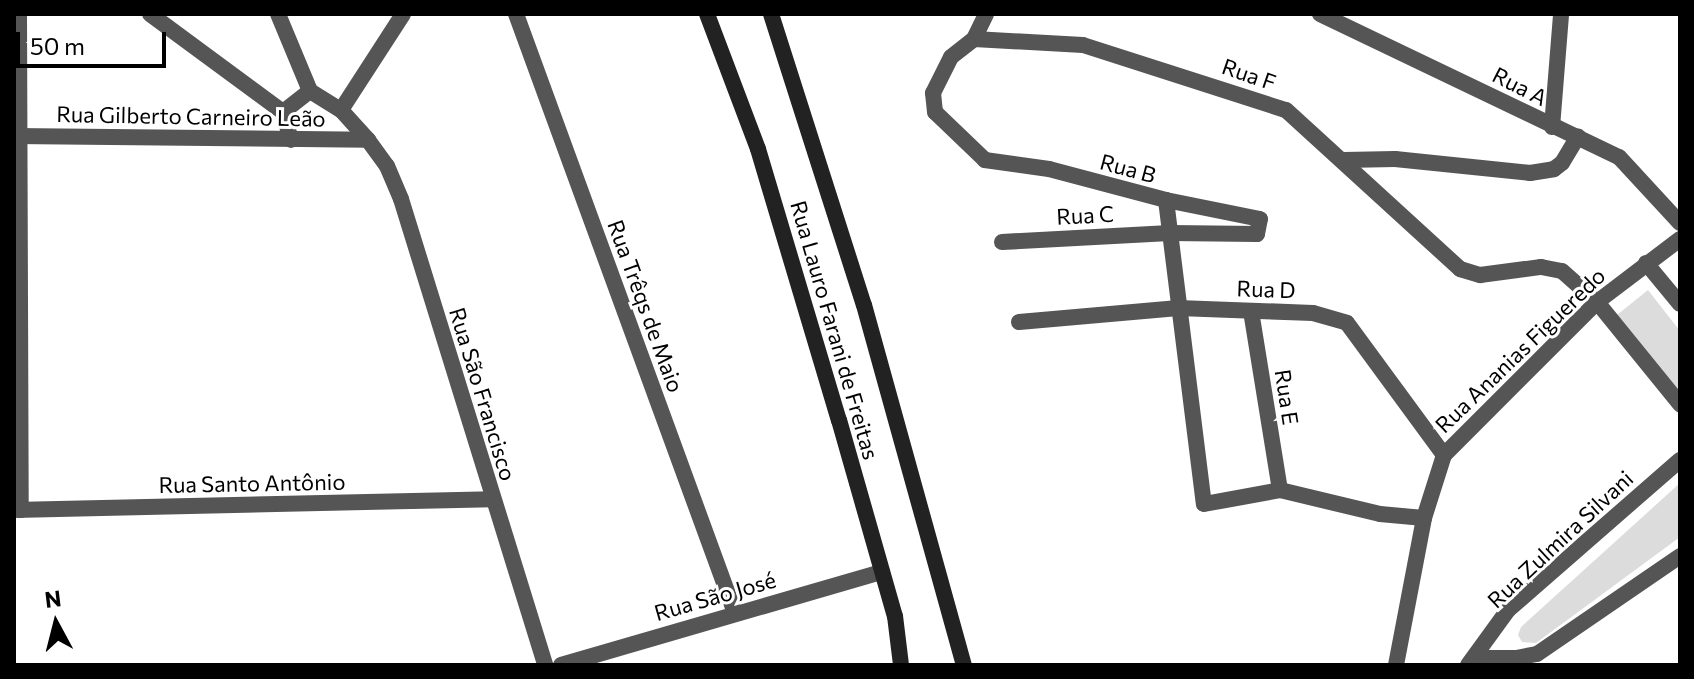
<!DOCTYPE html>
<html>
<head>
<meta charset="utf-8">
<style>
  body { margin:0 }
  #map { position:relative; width:1694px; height:679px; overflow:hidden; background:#fff; font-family:Commissioner,sans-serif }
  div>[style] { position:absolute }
  .green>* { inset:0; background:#dcdcdc }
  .street>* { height:16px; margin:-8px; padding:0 8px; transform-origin:8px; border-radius:8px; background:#555 }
  .secondary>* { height:16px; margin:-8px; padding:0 8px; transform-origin:8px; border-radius:8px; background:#222 }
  span { translate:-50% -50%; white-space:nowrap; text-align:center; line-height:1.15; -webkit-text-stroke:6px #fff; paint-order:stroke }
  .street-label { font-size:22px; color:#000 }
  .frame { position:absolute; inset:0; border:16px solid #000; pointer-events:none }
  .north { position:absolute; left:16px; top:583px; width:80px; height:80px; -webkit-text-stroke:6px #fff; paint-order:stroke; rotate:353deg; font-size:22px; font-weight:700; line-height:32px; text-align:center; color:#000 }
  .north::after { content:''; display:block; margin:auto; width:28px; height:36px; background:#000; clip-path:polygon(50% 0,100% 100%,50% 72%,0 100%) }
  .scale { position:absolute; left:16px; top:32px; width:150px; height:36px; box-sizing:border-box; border:4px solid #000; border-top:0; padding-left:10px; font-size:24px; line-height:28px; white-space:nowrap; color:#000; -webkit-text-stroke:6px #fff; paint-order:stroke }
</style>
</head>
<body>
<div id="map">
  <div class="green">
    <div style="clip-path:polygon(1648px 290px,1680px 331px,1680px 406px,1612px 319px)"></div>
    <div style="clip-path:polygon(1680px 483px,1680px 537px,1536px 643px,1522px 642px,1518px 635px,1521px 627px)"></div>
  </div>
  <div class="street">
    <div style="left:19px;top:14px;width:496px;rotate:89.8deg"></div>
    <div style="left:150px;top:14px;width:165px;rotate:36.4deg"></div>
    <div style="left:283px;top:112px;width:29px;rotate:74deg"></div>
    <div style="left:278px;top:14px;width:83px;rotate:67.4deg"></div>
    <div style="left:310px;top:91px;width:36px;rotate:32deg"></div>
    <div style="left:341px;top:110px;width:40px;rotate:48deg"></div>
    <div style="left:368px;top:140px;width:32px;rotate:54deg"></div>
    <div style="left:387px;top:166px;width:36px;rotate:67deg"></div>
    <div style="left:401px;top:199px;width:488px;rotate:72.8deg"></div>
    <div style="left:516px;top:14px;width:638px;rotate:69.92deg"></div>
    <div style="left:1320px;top:14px;width:331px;rotate:25.6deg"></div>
    <div style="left:1619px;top:157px;width:90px;rotate:47.3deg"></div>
    <div style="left:974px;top:39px;width:28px;rotate:-64deg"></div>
    <div style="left:341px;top:110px;width:114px;rotate:-57.1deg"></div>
    <div style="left:283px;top:112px;width:34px;rotate:-38deg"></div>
    <div style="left:1552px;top:127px;width:113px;rotate:-85.4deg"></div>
    <div style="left:14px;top:136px;width:354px;rotate:0.6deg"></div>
    <div style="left:1344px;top:160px;width:51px;rotate:-1.1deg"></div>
    <div style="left:1395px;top:159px;width:136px;rotate:5.9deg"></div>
    <div style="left:1530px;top:173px;width:24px;rotate:-9deg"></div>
    <div style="left:1554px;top:169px;width:10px;rotate:-37deg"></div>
    <div style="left:1562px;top:163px;width:31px;rotate:-59deg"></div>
    <div style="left:1166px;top:200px;width:306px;rotate:82.9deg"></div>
    <div style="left:1204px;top:504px;width:77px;rotate:-10.4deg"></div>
    <div style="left:1280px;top:490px;width:103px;rotate:13.5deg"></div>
    <div style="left:1380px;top:514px;width:44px;rotate:5.2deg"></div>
    <div style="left:1002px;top:242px;width:168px;rotate:-3.1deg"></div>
    <div style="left:1170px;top:233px;width:87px;rotate:0.7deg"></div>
    <div style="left:1257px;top:234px;width:15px;rotate:-79deg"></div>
    <div style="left:1260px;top:219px;width:96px;rotate:-168.6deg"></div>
    <div style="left:1166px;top:200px;width:121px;rotate:-165.2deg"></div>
    <div style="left:1049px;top:169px;width:65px;rotate:-172deg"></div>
    <div style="left:985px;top:160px;width:69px;rotate:-136.2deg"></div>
    <div style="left:935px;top:112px;width:19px;rotate:-96deg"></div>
    <div style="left:933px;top:93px;width:40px;rotate:-63.4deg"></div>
    <div style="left:951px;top:57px;width:29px;rotate:-38deg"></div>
    <div style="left:974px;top:39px;width:109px;rotate:3.2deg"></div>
    <div style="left:1083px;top:45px;width:213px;rotate:17.8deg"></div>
    <div style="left:1286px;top:110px;width:236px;rotate:42.4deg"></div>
    <div style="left:1460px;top:269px;width:21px;rotate:17deg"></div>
    <div style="left:1480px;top:275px;width:62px;rotate:-7.5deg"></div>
    <div style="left:1541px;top:267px;width:21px;rotate:11deg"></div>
    <div style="left:1562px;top:271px;width:47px;rotate:41.5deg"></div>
    <div style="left:1597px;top:302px;width:132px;rotate:50.9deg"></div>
    <div style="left:1646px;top:263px;width:53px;rotate:50.3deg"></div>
    <div style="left:1251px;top:311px;width:181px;rotate:80.8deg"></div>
    <div style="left:1019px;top:322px;width:160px;rotate:-5deg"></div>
    <div style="left:1178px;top:308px;width:135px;rotate:2.1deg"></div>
    <div style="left:1313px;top:313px;width:35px;rotate:16deg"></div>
    <div style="left:1347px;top:323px;width:164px;rotate:53.7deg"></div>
    <div style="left:14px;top:510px;width:478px;rotate:-1.3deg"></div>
    <div style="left:1477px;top:658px;width:39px"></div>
    <div style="left:1516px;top:658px;width:21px;rotate:-11deg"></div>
    <div style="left:1537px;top:654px;width:173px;rotate:-34.4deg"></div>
    <div style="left:561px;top:665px;width:334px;rotate:-16.2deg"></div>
    <div style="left:1396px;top:665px;width:150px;rotate:-79.2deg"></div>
    <div style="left:1424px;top:518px;width:66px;rotate:-72.4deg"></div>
    <div style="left:1444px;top:455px;width:216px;rotate:-45deg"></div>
    <div style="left:1597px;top:302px;width:104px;rotate:-37.2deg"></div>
    <div style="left:1468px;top:665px;width:68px;rotate:-54deg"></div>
    <div style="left:1508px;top:610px;width:228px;rotate:-41.1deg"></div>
  </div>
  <div class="secondary">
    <div style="left:707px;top:14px;width:144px;rotate:69.3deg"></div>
    <div style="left:758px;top:149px;width:283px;rotate:73.4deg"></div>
    <div style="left:839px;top:420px;width:204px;rotate:74.1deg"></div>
    <div style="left:895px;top:616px;width:49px;rotate:83deg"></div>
    <div style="left:771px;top:14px;width:305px;rotate:72.3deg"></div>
    <div style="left:864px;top:305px;width:374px;rotate:74.5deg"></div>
  </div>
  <div class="street-label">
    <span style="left:1249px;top:74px;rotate:19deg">Rua F</span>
    <span style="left:1520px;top:86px;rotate:27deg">Rua A</span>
    <span style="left:191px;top:116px;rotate:1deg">Rua Gilberto Carneiro Leão</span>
    <span style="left:1128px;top:168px;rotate:15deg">Rua B</span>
    <span style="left:1085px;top:215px;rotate:-3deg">Rua C</span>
    <span style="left:1266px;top:289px;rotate:2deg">Rua D</span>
    <span style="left:646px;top:306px;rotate:70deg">Rua Trêqs de Maio</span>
    <span style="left:835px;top:330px;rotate:74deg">Rua Lauro Farani de Freitas</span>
    <span style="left:1520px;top:350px;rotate:-44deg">Rua Ananias Figueredo</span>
    <span style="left:483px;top:394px;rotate:73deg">Rua São Francisco</span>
    <span style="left:1287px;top:397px;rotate:81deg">Rua E</span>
    <span style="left:252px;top:483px;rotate:-1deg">Rua Santo Antônio</span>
    <span style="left:1560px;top:539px;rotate:-43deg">Rua Zulmira Silvani</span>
    <span style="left:715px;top:596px;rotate:-16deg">Rua São José</span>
  </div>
  <div class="frame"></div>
  <div class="north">N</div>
  <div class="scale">50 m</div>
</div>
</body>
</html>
